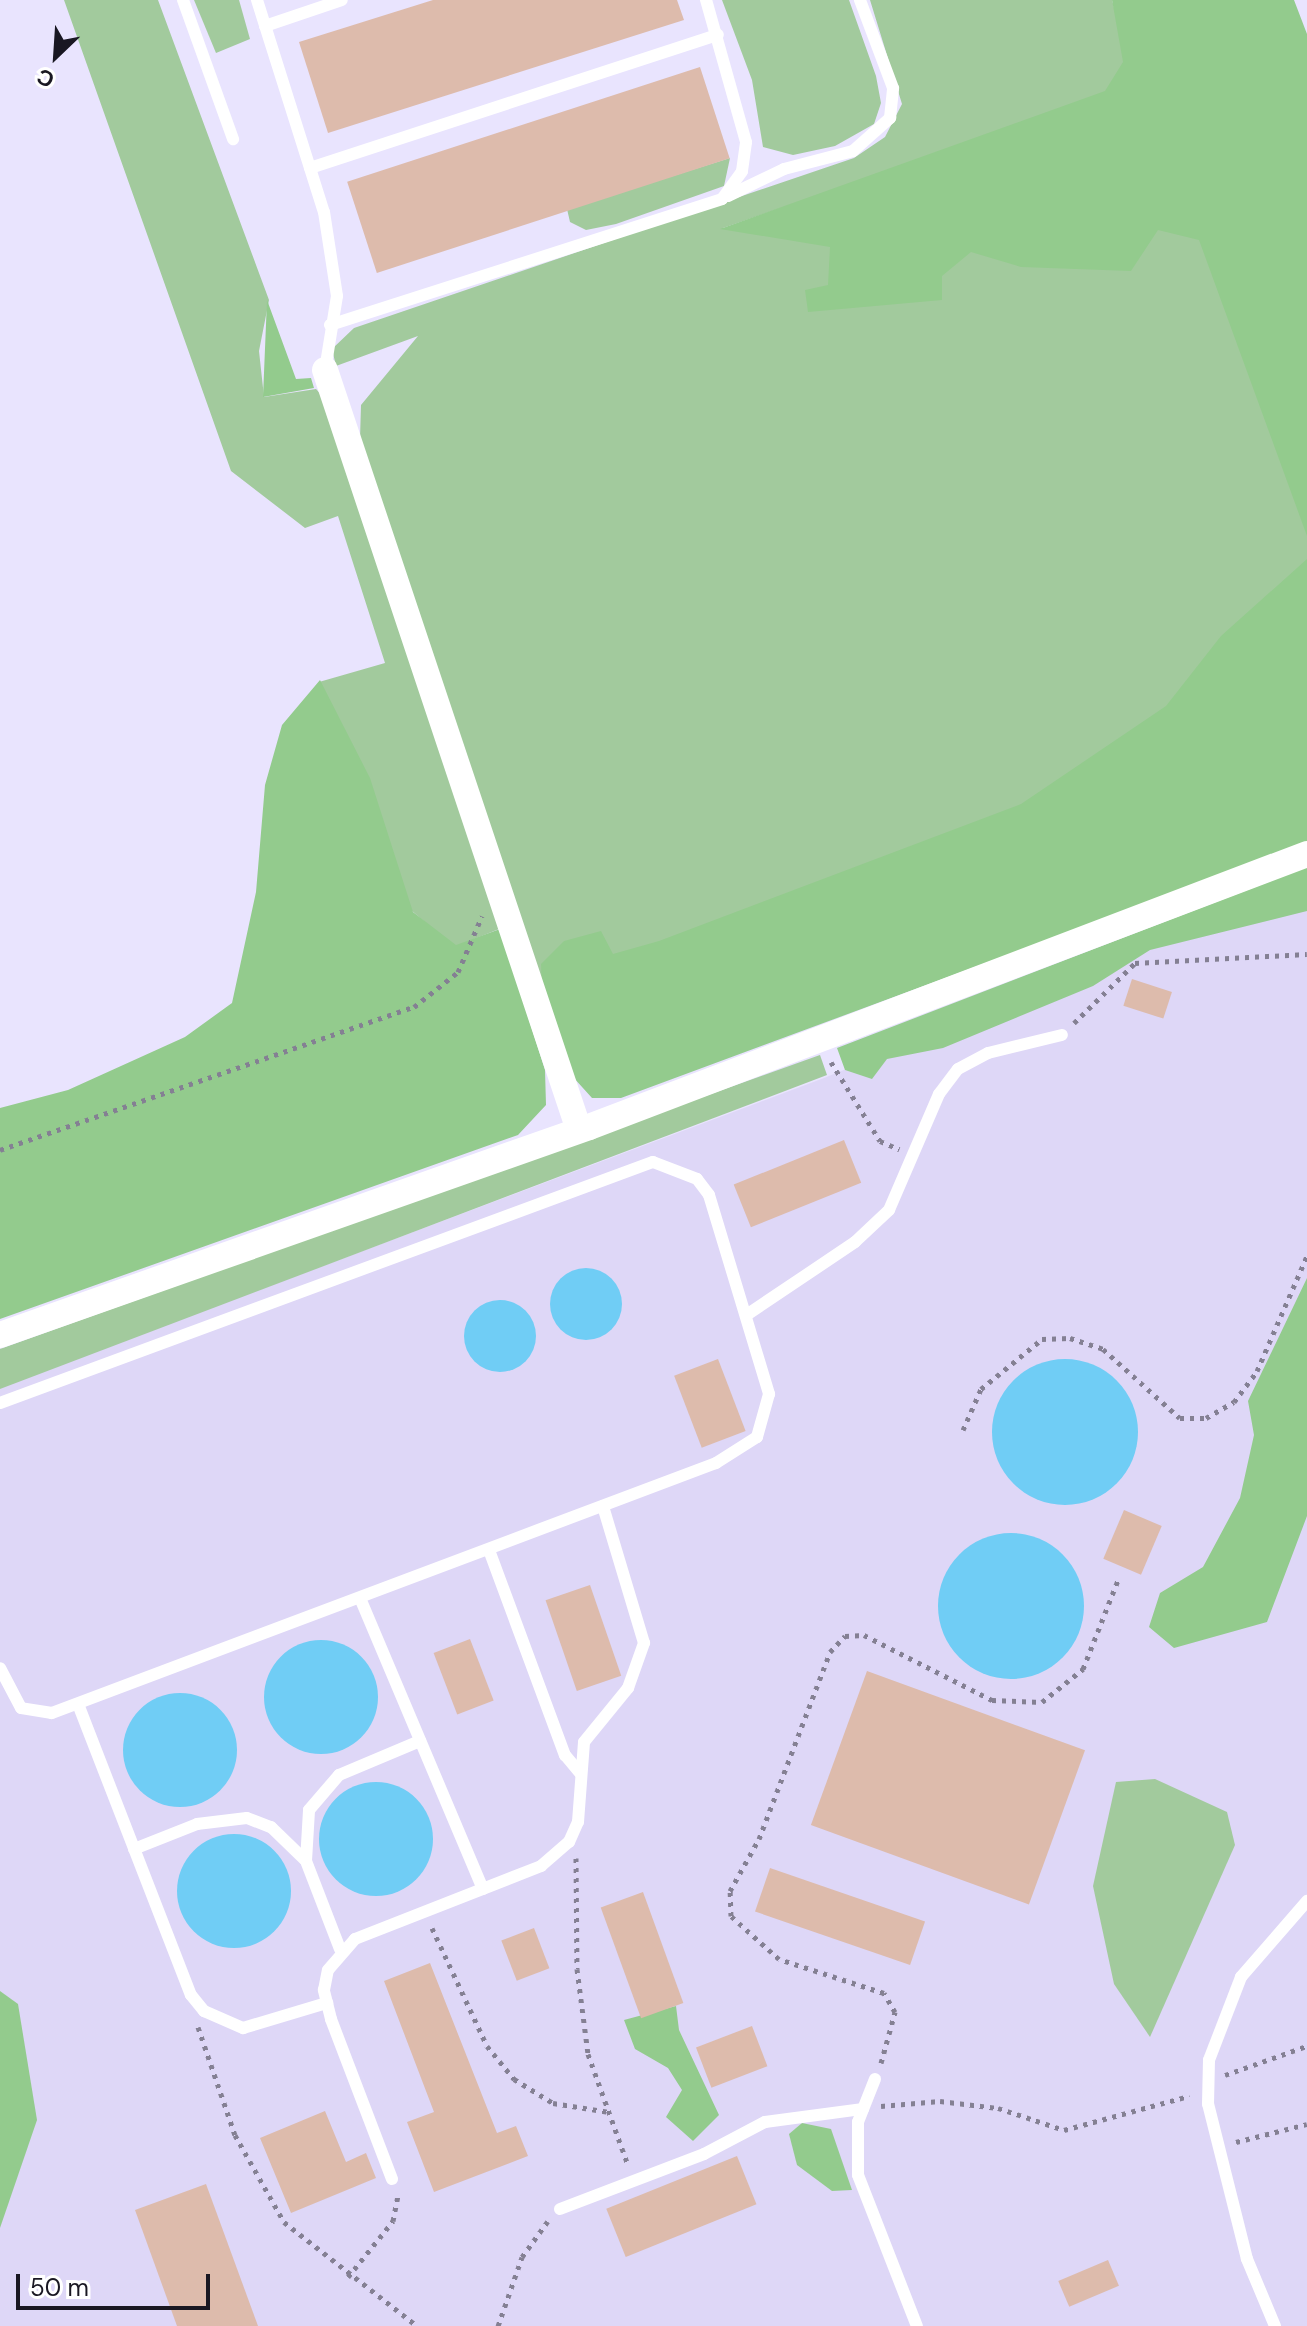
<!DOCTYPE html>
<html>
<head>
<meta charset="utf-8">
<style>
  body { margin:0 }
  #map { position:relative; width:1307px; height:2326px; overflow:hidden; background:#e9e4fe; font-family:"DM Sans",sans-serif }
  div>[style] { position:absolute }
  .built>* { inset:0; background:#ded7f7 }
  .green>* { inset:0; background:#a2ca9d }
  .forest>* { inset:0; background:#93cb8d }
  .water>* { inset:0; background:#70cdf5 }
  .round { border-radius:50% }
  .building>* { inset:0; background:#ddbbac; transform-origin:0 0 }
  .path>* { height:5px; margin-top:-2.5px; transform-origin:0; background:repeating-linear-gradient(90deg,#848093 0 4px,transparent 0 10px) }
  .service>* { height:12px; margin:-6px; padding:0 6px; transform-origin:6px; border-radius:6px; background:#fff }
  .minor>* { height:26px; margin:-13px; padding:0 13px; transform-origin:13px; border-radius:13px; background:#fff }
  span { translate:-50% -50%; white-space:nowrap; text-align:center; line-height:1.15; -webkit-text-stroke:6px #fff; paint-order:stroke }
  .north { position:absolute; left:16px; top:16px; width:80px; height:80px; -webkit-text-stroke:6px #fff; paint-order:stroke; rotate:205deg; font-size:22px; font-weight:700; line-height:32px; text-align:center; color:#191722 }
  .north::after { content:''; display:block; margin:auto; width:28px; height:36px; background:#191722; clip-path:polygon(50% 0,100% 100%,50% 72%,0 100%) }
  .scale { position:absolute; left:16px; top:2274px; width:194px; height:36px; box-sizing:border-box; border:4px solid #191722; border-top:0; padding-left:10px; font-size:24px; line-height:28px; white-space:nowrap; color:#191722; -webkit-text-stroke:6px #fff; paint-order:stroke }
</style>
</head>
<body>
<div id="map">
  <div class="built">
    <div style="clip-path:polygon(1307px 881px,1307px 2326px,0 2326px,0 1387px,824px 1078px)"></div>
  </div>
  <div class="green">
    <div style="clip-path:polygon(64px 0,158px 0,269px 300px,259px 351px,264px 397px,316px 389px,325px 399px,499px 929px,454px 947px,411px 910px,319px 682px,385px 663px,338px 516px,305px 528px,231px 471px)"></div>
    <div style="clip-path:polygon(194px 0,239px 0,250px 39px,216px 53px)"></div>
    <div style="clip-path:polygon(722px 0,849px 0,876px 76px,881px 103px,874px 124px,835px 146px,793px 155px,763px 147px,752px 80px)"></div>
    <div style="clip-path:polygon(870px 0,1112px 0,1129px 65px,1106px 96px,723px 228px,1168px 219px,1205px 231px,1307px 523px,1307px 568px,1170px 709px,1021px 809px,542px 990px,360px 439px,361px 405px,418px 336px,336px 366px,332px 349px,354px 328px,854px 158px,885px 137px,902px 104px)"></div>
    <div style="clip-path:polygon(730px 158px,724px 186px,616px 224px,586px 230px,570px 222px,567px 209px)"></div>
    <div style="clip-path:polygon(820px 1055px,827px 1075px,0 1389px,0 1349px)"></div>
    <div style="clip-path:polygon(1155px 1779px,1227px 1812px,1235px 1845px,1150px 2037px,1114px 1984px,1093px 1886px,1116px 1782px)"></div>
  </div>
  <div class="forest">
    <div style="clip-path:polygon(1112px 0,1294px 0,1307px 34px,1307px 536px,1199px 240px,1158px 230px,1131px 271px,1021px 267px,971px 252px,942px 276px,942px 300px,808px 312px,805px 290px,828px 285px,830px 247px,720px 229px,1105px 91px,1123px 62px)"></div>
    <div style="clip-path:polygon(267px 300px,296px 379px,311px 378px,314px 388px,263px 397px)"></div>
    <div style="clip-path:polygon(1307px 559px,1307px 844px,621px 1098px,592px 1098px,573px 1077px,542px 989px,541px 964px,564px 941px,601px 931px,613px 954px,659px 941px,1021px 804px,1166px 706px,1221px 636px)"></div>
    <div style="clip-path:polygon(320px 680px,370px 778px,413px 912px,456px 945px,500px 929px,545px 1070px,546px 1105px,518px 1135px,0 1319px,0 1108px,68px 1090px,185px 1037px,232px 1003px,256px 892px,265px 785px,282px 725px)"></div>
    <div style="clip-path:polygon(1307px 867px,1307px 911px,1150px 950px,1093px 986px,943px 1048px,887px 1059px,872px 1079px,845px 1070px,837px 1048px)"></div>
    <div style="clip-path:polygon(1307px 1278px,1307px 1516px,1267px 1622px,1174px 1648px,1149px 1627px,1160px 1593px,1203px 1567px,1240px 1498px,1254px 1435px,1248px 1401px)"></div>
    <div style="clip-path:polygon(0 1991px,18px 2004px,37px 2120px,0 2228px)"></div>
    <div style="clip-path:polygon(676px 2006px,679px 2030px,719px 2115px,693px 2141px,666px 2117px,682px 2090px,668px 2068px,635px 2049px,624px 2020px)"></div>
    <div style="clip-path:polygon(802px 2123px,831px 2129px,852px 2190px,832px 2191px,797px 2165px,789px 2134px)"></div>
  </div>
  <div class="water">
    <div class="round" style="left:550px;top:1268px;width:72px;height:72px"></div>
    <div class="round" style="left:464px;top:1300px;width:72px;height:72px"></div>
    <div class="round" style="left:992px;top:1359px;width:146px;height:146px"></div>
    <div class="round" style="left:938px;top:1533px;width:146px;height:146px"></div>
    <div class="round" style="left:264px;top:1640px;width:114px;height:114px"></div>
    <div class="round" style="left:123px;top:1693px;width:114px;height:114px"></div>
    <div class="round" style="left:319px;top:1782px;width:114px;height:114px"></div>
    <div class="round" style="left:177px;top:1834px;width:114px;height:114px"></div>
  </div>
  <div class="building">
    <div style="clip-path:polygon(433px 0,677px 0,684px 20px,328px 133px,299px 42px)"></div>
    <div style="left:700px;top:67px;width:96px;height:371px;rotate:72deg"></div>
    <div style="left:1132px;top:979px;width:42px;height:28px;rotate:18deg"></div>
    <div style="left:844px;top:1140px;width:46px;height:119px;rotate:68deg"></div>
    <div style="left:718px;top:1359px;width:77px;height:47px;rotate:69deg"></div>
    <div style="left:1124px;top:1510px;width:41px;height:53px;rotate:23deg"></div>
    <div style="left:590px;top:1585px;width:96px;height:47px;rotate:71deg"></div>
    <div style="left:470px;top:1639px;width:66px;height:39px;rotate:69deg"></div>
    <div style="left:867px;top:1671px;width:232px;height:164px;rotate:20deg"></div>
    <div style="left:770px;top:1868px;width:164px;height:46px;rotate:19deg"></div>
    <div style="left:643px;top:1892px;width:118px;height:45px;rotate:70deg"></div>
    <div style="left:534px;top:1928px;width:43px;height:35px;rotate:69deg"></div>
    <div style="clip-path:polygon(430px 1963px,497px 2133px,516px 2126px,528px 2156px,434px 2192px,407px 2122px,434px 2112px,384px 1981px)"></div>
    <div style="left:752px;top:2026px;width:43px;height:60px;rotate:69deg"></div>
    <div style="clip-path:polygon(325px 2111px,346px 2162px,366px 2153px,376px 2178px,291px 2213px,260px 2138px)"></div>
    <div style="left:737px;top:2156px;width:52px;height:141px;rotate:68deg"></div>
    <div style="clip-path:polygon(206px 2184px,258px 2326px,177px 2326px,135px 2210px)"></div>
    <div style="left:1108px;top:2260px;width:28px;height:54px;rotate:67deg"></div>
  </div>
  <div class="path">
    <div style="left:1074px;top:1023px;width:86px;rotate:-44.5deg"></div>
    <div style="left:1135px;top:963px;width:172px;rotate:-3deg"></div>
    <div style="left:831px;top:1062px;width:93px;rotate:58.2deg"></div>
    <div style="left:880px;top:1141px;width:21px;rotate:23deg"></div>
    <div style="left:0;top:1150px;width:438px;rotate:-19.1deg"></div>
    <div style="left:414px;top:1007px;width:56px;rotate:-38.5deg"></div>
    <div style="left:458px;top:972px;width:61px;rotate:-66.8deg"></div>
    <div style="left:963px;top:1430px;width:45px;rotate:-66.3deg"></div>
    <div style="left:981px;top:1389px;width:79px;rotate:-39.3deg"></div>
    <div style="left:1042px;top:1339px;width:28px;rotate:-2deg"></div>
    <div style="left:1070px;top:1338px;width:35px;rotate:18deg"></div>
    <div style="left:1103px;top:1349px;width:103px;rotate:41.9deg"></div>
    <div style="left:1180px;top:1418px;width:26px"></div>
    <div style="left:1206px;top:1418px;width:32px;rotate:-30deg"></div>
    <div style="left:1234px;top:1402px;width:39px;rotate:-53deg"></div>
    <div style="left:1257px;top:1371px;width:125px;rotate:-66.5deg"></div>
    <div style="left:576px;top:1858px;width:111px;rotate:89.5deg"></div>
    <div style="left:577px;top:1969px;width:86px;rotate:82.6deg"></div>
    <div style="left:588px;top:2054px;width:118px;rotate:70.2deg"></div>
    <div style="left:432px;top:1928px;width:130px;rotate:65deg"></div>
    <div style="left:487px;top:2046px;width:43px;rotate:50.7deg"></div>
    <div style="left:514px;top:2079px;width:46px;rotate:31.6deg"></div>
    <div style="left:553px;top:2103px;width:57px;rotate:9.1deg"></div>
    <div style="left:198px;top:2027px;width:114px;rotate:71.1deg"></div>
    <div style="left:235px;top:2135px;width:100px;rotate:60.6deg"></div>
    <div style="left:284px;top:2222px;width:169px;rotate:38deg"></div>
    <div style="left:881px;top:2063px;width:53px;rotate:-74.6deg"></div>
    <div style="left:895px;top:2012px;width:22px;rotate:-120deg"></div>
    <div style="left:884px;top:1993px;width:110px;rotate:-162.1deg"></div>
    <div style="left:779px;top:1959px;width:64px;rotate:-138.1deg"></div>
    <div style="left:731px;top:1916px;width:25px;rotate:-92deg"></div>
    <div style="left:730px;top:1891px;width:60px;rotate:-60.9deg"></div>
    <div style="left:759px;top:1839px;width:200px;rotate:-69.2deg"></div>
    <div style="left:830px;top:1652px;width:22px;rotate:-47deg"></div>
    <div style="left:845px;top:1636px;width:19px;rotate:-3deg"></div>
    <div style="left:864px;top:1635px;width:144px;rotate:26.9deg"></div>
    <div style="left:992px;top:1700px;width:50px;rotate:2.3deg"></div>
    <div style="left:1042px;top:1702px;width:53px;rotate:-38.8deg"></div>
    <div style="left:1083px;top:1669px;width:96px;rotate:-68.5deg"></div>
    <div style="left:1225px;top:2075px;width:87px;rotate:-19.5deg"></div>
    <div style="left:881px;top:2106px;width:59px;rotate:-4.8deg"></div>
    <div style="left:940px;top:2101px;width:58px;rotate:6.9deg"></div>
    <div style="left:998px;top:2108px;width:70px;rotate:18.4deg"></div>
    <div style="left:1064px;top:2130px;width:130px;rotate:-15.2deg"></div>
    <div style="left:1236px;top:2142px;width:73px;rotate:-14.2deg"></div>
    <div style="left:348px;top:2277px;width:72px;rotate:-51.2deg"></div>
    <div style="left:393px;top:2221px;width:25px;rotate:-79deg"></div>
    <div style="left:498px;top:2326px;width:73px;rotate:-70.8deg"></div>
    <div style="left:522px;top:2257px;width:44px;rotate:-54.2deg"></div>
  </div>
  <div class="service">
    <div style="left:183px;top:0;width:148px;rotate:70.2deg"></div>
    <div style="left:257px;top:0;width:222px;rotate:72.5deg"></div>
    <div style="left:324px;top:212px;width:85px;rotate:81.2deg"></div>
    <div style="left:337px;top:296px;width:75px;rotate:99.2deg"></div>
    <div style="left:265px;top:26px;width:81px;rotate:-18.7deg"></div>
    <div style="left:310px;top:168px;width:429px;rotate:-18.1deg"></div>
    <div style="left:728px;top:196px;width:62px;rotate:-25.7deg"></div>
    <div style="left:784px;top:169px;width:71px;rotate:-14.6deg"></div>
    <div style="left:853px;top:151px;width:50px;rotate:-41.7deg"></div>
    <div style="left:890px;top:118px;width:30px;rotate:-84deg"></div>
    <div style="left:893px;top:88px;width:94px;rotate:-110.6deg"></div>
    <div style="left:330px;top:325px;width:412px;rotate:-17.8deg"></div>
    <div style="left:722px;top:199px;width:34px;rotate:-54deg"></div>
    <div style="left:742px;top:171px;width:29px;rotate:-82deg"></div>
    <div style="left:746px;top:142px;width:148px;rotate:-105.7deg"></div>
    <div style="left:748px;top:1314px;width:129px;rotate:-33.9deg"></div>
    <div style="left:855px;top:1242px;width:47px;rotate:-43.3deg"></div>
    <div style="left:889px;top:1210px;width:126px;rotate:-66.7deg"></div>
    <div style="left:939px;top:1094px;width:31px;rotate:-53deg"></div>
    <div style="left:958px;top:1069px;width:34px;rotate:-28deg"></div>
    <div style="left:988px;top:1053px;width:76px;rotate:-13.7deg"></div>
    <div style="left:0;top:1403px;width:696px;rotate:-20.26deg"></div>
    <div style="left:653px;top:1162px;width:47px;rotate:21.1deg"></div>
    <div style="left:697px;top:1179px;width:20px;rotate:53deg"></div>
    <div style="left:709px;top:1195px;width:208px;rotate:73.2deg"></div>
    <div style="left:769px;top:1394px;width:45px;rotate:105.6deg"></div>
    <div style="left:757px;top:1437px;width:49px;rotate:147.6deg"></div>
    <div style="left:716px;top:1463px;width:710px;rotate:159.37deg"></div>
    <div style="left:52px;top:1713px;width:31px;rotate:-171deg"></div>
    <div style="left:21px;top:1708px;width:45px;rotate:-117.7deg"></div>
    <div style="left:489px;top:1550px;width:219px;rotate:69.7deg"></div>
    <div style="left:565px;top:1755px;width:23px;rotate:50deg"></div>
    <div style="left:360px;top:1598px;width:316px;rotate:67.1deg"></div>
    <div style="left:78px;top:1704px;width:312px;rotate:68.8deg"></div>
    <div style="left:191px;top:1995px;width:21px;rotate:51deg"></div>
    <div style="left:204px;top:2011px;width:43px;rotate:23.6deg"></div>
    <div style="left:243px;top:2028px;width:88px;rotate:-16.6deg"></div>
    <div style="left:134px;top:1849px;width:68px;rotate:-21.6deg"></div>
    <div style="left:197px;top:1824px;width:50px;rotate:-6.8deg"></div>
    <div style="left:247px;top:1818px;width:26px;rotate:21deg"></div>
    <div style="left:271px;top:1827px;width:46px;rotate:44.1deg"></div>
    <div style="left:340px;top:1949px;width:94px;rotate:-111.1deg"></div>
    <div style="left:306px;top:1861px;width:51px;rotate:-86.6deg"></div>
    <div style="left:309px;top:1810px;width:46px;rotate:-49.4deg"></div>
    <div style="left:339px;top:1775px;width:88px;rotate:-22.8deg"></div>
    <div style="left:875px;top:2079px;width:46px;rotate:111.6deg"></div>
    <div style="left:858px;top:2122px;width:53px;rotate:90deg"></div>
    <div style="left:858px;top:2175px;width:162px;rotate:68.7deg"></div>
    <div style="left:392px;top:2179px;width:171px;rotate:-110.9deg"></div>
    <div style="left:331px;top:2019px;width:30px;rotate:-104deg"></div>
    <div style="left:324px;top:1990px;width:20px;rotate:-79deg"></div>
    <div style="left:328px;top:1970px;width:41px;rotate:-48.9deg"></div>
    <div style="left:355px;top:1939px;width:200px;rotate:-21.4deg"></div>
    <div style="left:541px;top:1866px;width:37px;rotate:-41deg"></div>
    <div style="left:569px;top:1842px;width:22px;rotate:-66deg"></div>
    <div style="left:578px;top:1822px;width:80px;rotate:-85.7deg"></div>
    <div style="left:584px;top:1742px;width:70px;rotate:-50.8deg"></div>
    <div style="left:628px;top:1688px;width:48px;rotate:-70.4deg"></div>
    <div style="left:644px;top:1643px;width:143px;rotate:-106.7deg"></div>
    <div style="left:560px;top:2209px;width:154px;rotate:-20.9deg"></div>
    <div style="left:704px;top:2154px;width:69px;rotate:-27.7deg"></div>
    <div style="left:765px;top:2122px;width:99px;rotate:-7.6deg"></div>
    <div style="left:1275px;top:2326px;width:73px;rotate:-112.7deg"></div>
    <div style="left:1247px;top:2259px;width:160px;rotate:-104.1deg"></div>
    <div style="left:1208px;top:2104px;width:44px;rotate:-88.7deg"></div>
    <div style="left:1209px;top:2060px;width:89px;rotate:-68.9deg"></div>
    <div style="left:1241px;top:1977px;width:101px;rotate:-49deg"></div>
  </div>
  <div class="minor">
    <div style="left:325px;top:370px;width:801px;rotate:71.52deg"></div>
    <div style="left:0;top:1335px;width:625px;rotate:-19.45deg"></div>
    <div style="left:589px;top:1127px;width:768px;rotate:-20.82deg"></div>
  </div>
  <div class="north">С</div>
  <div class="scale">50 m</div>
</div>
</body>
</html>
